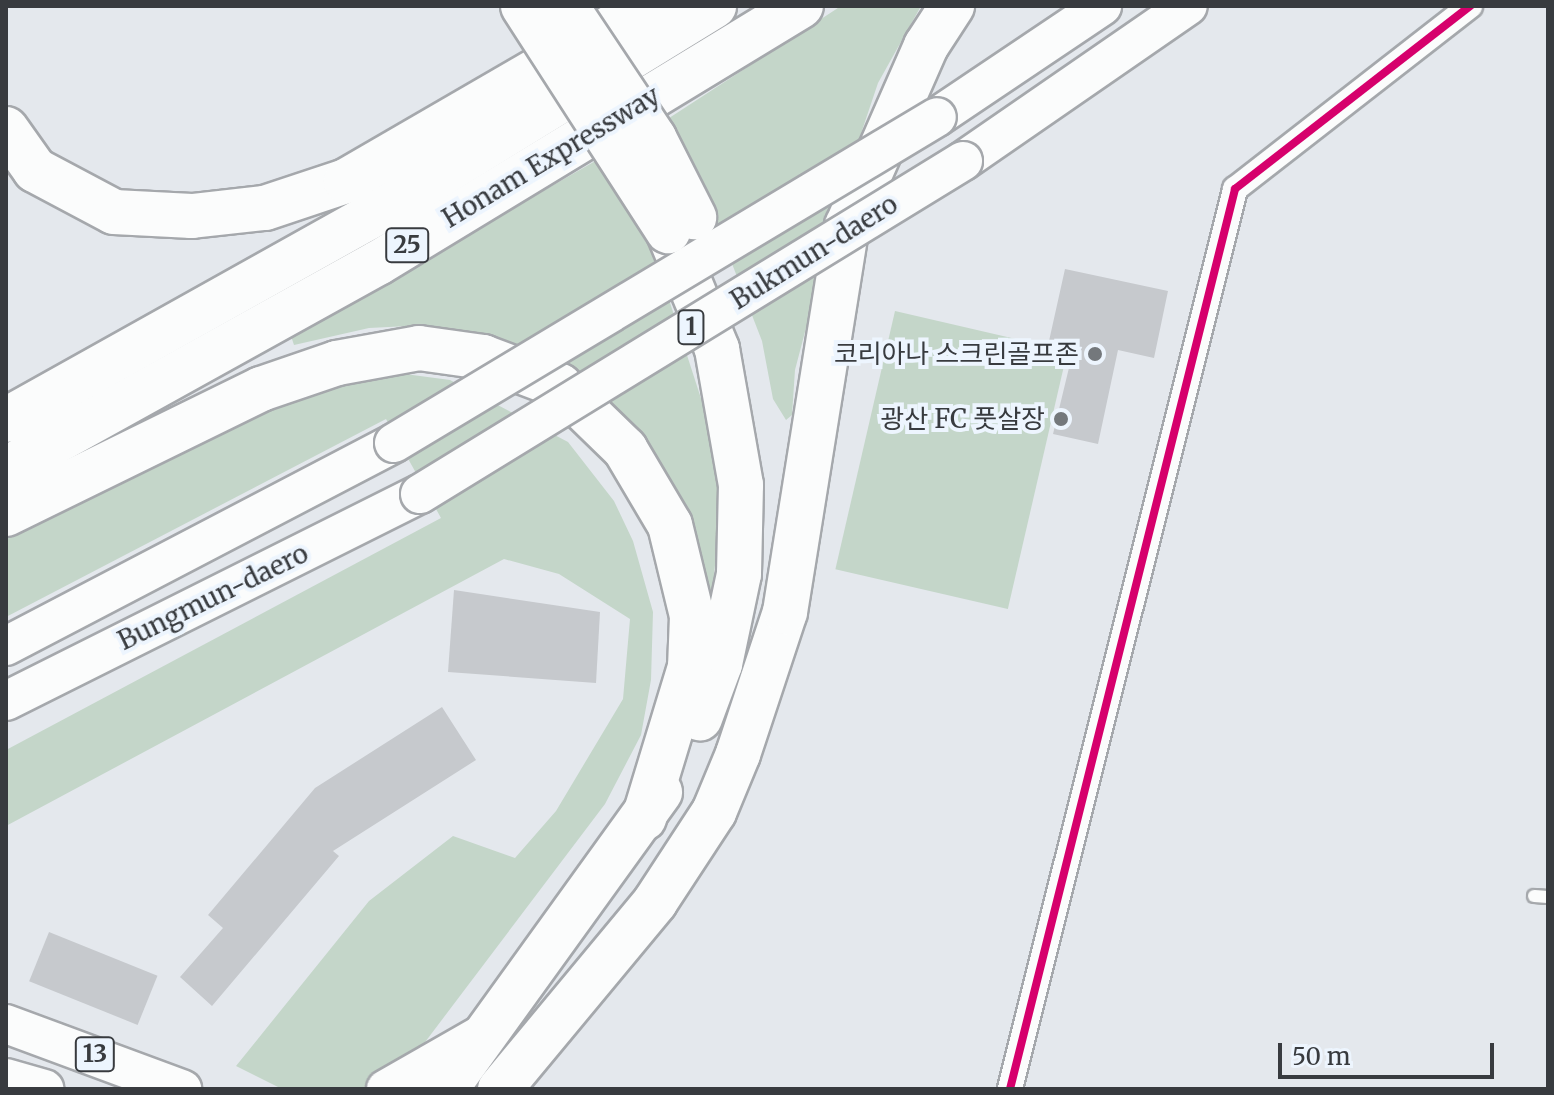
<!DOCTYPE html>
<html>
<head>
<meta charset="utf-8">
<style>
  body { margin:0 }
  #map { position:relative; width:1554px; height:1095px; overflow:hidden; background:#e4e8ed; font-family:Merriweather,"Noto Sans KR",serif }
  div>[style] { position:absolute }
  .green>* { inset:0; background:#c4d6c9; transform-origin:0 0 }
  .building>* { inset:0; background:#c6c9cd; transform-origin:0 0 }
  .roads { filter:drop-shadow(2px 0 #a5a8ac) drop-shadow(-2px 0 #a5a8ac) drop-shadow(0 2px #a5a8ac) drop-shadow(0 -2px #a5a8ac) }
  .service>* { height:12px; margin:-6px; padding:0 6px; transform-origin:6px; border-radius:6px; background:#fbfcfc }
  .minor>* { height:24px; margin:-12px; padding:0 12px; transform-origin:12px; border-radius:12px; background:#fbfcfc }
  .primary>* { height:38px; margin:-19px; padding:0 19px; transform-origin:19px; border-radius:19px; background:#fbfcfc }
  .motorway>* { height:44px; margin:-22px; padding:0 22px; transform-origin:22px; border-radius:22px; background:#fbfcfc }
  .bridges { filter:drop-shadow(2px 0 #a5a8ac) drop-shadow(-2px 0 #a5a8ac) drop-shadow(0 2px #a5a8ac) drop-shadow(0 -2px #a5a8ac) }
  .primary-bridge>* { height:38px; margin:-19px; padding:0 19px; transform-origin:19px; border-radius:19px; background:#fbfcfc }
  .motorway-bridge>* { height:44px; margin:-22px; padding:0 22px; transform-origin:22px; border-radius:22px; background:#fbfcfc }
  .cycleway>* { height:8px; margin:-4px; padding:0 4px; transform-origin:4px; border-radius:4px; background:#d6006c }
  .dots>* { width:22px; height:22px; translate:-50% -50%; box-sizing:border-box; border:4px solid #edf5fe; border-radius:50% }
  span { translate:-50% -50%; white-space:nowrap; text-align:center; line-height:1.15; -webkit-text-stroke:8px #edf5fe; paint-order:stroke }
  .shield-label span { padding:2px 6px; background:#edf5fe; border:2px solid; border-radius:6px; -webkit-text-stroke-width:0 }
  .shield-label { font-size:24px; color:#383b3f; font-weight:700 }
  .street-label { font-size:26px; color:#383b3f }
  .poi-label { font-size:26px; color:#383b3f }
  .right { translate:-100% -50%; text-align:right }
  .frame { position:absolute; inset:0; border:8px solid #383b3f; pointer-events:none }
  .scale { position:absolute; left:1278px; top:1043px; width:216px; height:36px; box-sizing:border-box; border:4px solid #383b3f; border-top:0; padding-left:10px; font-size:24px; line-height:28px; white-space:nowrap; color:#383b3f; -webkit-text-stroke:6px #edf5fe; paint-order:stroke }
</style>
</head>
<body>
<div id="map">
  <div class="green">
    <div style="clip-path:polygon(841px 6px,921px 6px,878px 83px,843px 187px,795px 370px,792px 415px,786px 420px,773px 399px,762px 341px,703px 189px,651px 244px,707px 417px,720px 507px,712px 600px,701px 603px,549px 365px,497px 338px,428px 325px,369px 328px,294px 345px,291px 336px,663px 122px)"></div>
    <div style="left:895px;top:311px;width:177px;height:265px;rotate:13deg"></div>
    <div style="clip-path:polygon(405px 374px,450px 380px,568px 442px,614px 501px,633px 541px,653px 612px,651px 680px,641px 735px,605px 804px,407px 1066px,365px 1089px,282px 1089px,236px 1066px,369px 901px,453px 836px,515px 858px,556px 811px,623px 699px,630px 619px,559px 574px,504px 559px,6px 826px,6px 750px,441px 518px,386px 419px,6px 617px,6px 533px,280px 401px,355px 377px)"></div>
  </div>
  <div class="building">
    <div style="clip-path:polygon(1065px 269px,1168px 291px,1154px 358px,1118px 350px,1098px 444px,1053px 434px,1074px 347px,1049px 341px)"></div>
    <div style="clip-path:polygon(454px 590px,600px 612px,596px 683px,448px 672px)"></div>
    <div style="clip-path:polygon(442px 707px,476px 760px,333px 851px,339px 856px,212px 1006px,180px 977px,223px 928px,208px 915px,315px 788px)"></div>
    <div style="left:49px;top:932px;width:117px;height:53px;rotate:22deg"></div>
  </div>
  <div class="roads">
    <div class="service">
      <div style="left:1534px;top:896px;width:14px;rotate:4deg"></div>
    </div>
    <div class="minor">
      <div style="left:1010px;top:1089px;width:928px;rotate:-75.96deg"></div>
      <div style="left:1235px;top:189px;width:298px;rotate:-37.9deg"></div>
    </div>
    <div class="primary">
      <div style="left:937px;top:117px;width:199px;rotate:-33.9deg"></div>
      <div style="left:963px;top:161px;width:273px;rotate:-34.6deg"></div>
      <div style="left:6px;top:646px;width:438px;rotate:-27.6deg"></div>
      <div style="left:6px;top:701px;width:463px;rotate:-26.6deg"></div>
      <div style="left:6px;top:1024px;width:188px;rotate:20.3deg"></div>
      <div style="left:6px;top:1078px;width:40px;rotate:16deg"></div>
      <div style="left:386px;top:1089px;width:115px;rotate:-29.7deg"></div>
    </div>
    <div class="motorway">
      <div style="left:6px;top:129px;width:50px;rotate:54.7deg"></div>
      <div style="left:35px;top:170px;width:89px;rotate:28deg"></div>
      <div style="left:114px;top:212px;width:78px;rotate:2.9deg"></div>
      <div style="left:192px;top:216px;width:73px;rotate:-6.3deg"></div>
      <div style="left:265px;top:208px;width:85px;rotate:-18.4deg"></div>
      <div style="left:346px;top:181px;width:349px;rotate:-30.1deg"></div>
      <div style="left:669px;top:233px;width:126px;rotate:67.5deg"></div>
      <div style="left:717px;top:349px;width:138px;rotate:80deg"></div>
      <div style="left:741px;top:485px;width:89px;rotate:91.3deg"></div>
      <div style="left:739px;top:574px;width:92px;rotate:101.9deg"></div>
      <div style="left:720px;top:664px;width:58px;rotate:110.3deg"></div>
      <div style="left:6px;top:420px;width:450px;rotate:-29.2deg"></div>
      <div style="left:399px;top:200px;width:370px;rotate:-31.6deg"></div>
      <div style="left:6px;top:469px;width:425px;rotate:-29deg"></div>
      <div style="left:378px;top:263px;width:495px;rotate:-31.3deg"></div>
      <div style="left:6px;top:514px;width:284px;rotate:-26.1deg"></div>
      <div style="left:261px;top:389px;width:80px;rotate:-18.9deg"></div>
      <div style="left:337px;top:363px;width:83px;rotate:-10.4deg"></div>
      <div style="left:419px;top:348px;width:65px;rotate:8deg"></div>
      <div style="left:483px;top:357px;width:82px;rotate:20.6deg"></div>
      <div style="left:560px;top:386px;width:91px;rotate:44.1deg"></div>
      <div style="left:625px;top:449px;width:88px;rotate:59.4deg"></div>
      <div style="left:670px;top:525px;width:94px;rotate:76.4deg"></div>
      <div style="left:692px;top:616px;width:51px;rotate:92.2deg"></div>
      <div style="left:690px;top:667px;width:158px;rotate:106.9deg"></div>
      <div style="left:446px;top:1089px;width:366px;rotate:-54.2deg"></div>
      <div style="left:500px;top:1089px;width:243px;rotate:-50.3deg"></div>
      <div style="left:655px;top:902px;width:108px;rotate:-56.8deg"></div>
      <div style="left:714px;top:812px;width:63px;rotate:-67.5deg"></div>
      <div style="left:738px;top:754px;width:150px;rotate:-71.7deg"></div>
      <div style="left:785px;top:612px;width:391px;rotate:-80.9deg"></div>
      <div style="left:847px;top:226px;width:197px;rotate:-66.3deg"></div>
      <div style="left:926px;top:46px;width:48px;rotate:-57deg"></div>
    </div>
  </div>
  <div class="bridges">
    <div class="primary-bridge">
      <div style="left:394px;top:443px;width:633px;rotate:-30.98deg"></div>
      <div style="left:420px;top:494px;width:637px;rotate:-31.52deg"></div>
    </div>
    <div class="motorway-bridge">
      <div style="left:523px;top:6px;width:268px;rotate:57.2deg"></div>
      <div style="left:566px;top:6px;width:159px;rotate:56.3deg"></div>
      <div style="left:654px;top:138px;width:89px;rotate:63.1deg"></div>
    </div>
  </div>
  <div class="cycleway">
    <div style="left:1010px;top:1089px;width:928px;rotate:-75.96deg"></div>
    <div style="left:1235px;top:189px;width:298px;rotate:-37.9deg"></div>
  </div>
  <div class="dots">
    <div style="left:1095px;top:354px;background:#74787c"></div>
    <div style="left:1061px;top:419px;background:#74787c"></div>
  </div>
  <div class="shield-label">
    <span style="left:407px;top:245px">25</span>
    <span style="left:691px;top:327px">1</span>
    <span style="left:95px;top:1054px">13</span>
  </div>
  <div class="street-label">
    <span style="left:551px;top:157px;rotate:-31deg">Honam Expressway</span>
    <span style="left:814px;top:252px;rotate:-32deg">Bukmun-daero</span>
    <span style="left:213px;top:597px;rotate:-26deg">Bungmun-daero</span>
  </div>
  <div class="poi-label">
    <span class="right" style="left:1079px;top:354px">코리아나 스크린골프존</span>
    <span class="right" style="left:1045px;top:419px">광산 FC 풋살장</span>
  </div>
  <div class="frame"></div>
  <div class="scale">50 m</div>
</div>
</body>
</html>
